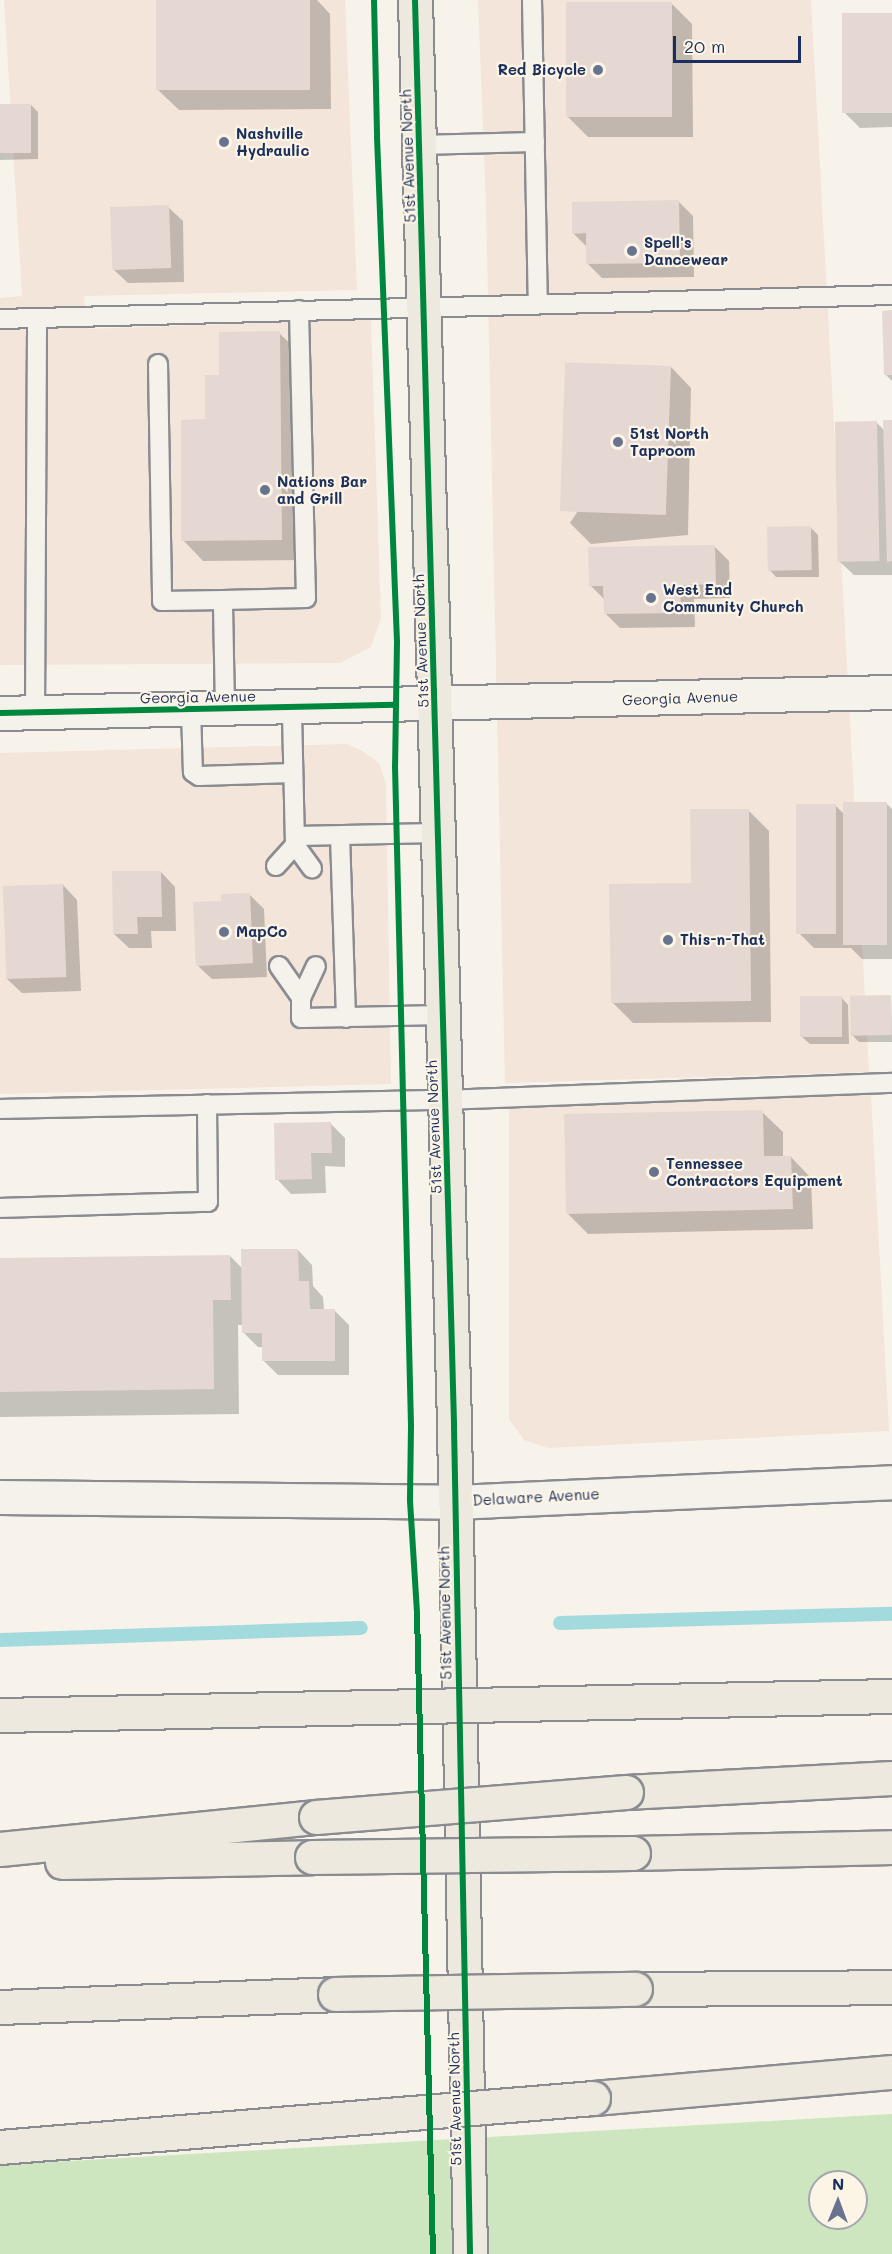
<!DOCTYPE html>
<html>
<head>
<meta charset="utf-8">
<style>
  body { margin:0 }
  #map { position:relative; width:892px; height:2254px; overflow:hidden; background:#f7f3ea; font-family:Mali,sans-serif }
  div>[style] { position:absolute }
  .built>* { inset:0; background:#f3e5da }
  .green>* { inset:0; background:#cde6bf }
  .shadow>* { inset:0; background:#0003 }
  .stream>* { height:14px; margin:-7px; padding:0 7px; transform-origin:7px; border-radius:7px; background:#a3dade }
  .building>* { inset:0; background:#e5d8d2; transform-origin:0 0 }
  .roads { filter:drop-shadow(2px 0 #8a8c91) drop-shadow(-2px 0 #8a8c91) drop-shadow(0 2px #8a8c91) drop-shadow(0 -2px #8a8c91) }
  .lane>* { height:18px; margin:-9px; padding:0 9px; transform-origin:9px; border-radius:9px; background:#f5f2ec }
  .street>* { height:33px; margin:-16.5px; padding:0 16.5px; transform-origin:16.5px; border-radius:16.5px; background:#f5f2ec }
  .secondary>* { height:33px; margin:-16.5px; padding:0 16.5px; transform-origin:16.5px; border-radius:16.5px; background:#f5f2ec }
  .primary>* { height:33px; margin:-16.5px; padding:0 16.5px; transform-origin:16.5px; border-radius:16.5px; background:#eee9df }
  .highway>* { height:33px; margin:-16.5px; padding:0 16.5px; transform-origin:16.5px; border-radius:16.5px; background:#eee9df }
  .bridges { filter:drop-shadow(2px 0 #8a8c91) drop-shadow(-2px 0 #8a8c91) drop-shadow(0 2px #8a8c91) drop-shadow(0 -2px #8a8c91) }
  .highway-bridge>* { height:33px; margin:-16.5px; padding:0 16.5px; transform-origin:16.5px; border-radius:16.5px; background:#eee9df }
  .cycleway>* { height:6px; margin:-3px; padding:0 3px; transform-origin:3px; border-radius:3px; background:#00873e }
  .dots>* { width:16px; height:16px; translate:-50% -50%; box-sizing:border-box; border:3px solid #fcf5e5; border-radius:50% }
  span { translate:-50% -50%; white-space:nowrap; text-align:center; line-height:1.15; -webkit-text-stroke:4.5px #fcf5e5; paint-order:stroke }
  .poi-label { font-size:15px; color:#1b2f5e; font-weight:700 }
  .right { translate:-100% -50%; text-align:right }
  .left { translate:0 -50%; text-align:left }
  .street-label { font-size:15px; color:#1b2f5e }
  .north { position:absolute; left:808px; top:2170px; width:60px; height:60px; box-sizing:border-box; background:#fcf5e5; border:2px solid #a2a6af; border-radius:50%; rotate:1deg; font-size:16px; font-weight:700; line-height:24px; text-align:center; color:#1b2f5e }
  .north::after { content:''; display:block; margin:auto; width:21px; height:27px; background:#68748f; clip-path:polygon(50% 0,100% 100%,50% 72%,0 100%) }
  .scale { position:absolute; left:673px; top:36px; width:128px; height:27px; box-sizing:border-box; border:3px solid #1b2f5e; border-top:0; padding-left:8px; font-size:18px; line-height:21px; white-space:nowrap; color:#1b2f5e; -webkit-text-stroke:4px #fcf5e5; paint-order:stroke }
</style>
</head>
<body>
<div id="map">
  <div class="built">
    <div style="clip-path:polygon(4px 0,345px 0,357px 290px,84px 296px,87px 329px,371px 319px,381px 618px,371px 647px,340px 663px,0 665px,0 298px,22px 296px)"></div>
    <div style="clip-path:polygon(478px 0,811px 0,869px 1072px,505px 1083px,486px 205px)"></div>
    <div style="clip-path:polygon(347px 744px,364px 752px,379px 763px,386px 783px,391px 1084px,0 1094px,0 753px)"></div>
    <div style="clip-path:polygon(871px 1095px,889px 1431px,548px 1448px,524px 1440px,509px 1419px,509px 1106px)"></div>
  </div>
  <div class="green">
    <div style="clip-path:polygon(evenodd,892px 2114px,892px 2254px,0 2254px,0 2165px,892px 2114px,820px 2182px,856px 2182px,856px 2218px,820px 2218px,820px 2182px)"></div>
  </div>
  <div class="shadow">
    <div style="clip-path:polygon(157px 0,317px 0,330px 14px,331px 109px,179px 110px,158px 90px)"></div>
    <div style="clip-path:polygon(672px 4px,692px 24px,693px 137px,588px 137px,568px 117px)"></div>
    <div style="clip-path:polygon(892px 15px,892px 127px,860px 128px,845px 113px)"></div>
    <div style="clip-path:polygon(0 105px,31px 105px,38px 112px,38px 159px,0 160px)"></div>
    <div style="clip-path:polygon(679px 202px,693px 216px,694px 277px,602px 278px,588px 264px,587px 247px,573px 233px)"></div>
    <div style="clip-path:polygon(168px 207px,183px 221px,184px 282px,128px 283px,113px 269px)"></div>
    <div style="clip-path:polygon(892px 312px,892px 381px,885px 374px)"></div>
    <div style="clip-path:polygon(279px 333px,300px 353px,302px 560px,203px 561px,183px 540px,207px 421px,221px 376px)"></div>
    <div style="clip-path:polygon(671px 367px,691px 388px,688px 535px,591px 544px,570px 523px)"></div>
    <div style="clip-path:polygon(892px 422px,892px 575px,854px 575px,839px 561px,877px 423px,885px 431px)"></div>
    <div style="clip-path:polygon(811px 528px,818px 535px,819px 577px,776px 577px,769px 569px)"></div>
    <div style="clip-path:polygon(715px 547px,729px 561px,730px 598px,694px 599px,695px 627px,620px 628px,605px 613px,605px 600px,590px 585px)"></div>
    <div style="clip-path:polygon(886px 803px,892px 809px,892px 959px,862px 959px,851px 948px,814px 948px,800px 934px,835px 805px,845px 815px)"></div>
    <div style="clip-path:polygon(748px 810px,769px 831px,771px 1022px,633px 1023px,613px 1003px,692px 884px)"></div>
    <div style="clip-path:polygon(161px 872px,175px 887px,176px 931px,151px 931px,152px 948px,129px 948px,114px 934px)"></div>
    <div style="clip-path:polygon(63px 885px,77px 900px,81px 991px,22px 993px,7px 979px)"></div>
    <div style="clip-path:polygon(249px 894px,264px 909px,267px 977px,212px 979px,197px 965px,223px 903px)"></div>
    <div style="clip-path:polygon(841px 997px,848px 1005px,849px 1044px,810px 1044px,802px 1037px)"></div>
    <div style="clip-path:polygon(891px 997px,892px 1042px,859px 1042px,852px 1035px)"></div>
    <div style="clip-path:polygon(762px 1112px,783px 1132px,783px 1158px,791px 1157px,811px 1178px,813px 1229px,588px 1234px,568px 1214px)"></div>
    <div style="clip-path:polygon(330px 1123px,345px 1138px,345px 1167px,325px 1166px,326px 1193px,291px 1194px,277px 1179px)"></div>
    <div style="clip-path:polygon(298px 1250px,312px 1265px,313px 1286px,323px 1297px,324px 1310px,334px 1310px,349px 1325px,349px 1375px,278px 1375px,264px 1361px,264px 1347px,258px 1347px,244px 1333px,244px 1325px,238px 1325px,239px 1414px,0 1417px,0 1259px,230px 1256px,243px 1269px)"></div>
  </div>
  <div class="stream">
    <div style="left:560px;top:1623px;width:332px;rotate:-1.6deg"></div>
    <div style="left:0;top:1640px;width:361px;rotate:-1.9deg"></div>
  </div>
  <div class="building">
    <div style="left:156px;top:0;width:154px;height:90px"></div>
    <div style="left:566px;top:2px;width:106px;height:115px"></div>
    <div style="left:892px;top:13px;width:100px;height:50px;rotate:90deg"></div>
    <div style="left:0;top:104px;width:31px;height:49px"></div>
    <div style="clip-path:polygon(679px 200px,680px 263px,586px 264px,586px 233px,572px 234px,572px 202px)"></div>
    <div style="left:169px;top:205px;width:63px;height:59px;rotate:88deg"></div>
    <div style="clip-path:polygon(892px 310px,892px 375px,884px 375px,882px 311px)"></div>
    <div style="clip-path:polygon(280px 331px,282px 540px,181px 541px,181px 420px,205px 419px,205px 375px,219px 375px,219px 332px)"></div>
    <div style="left:671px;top:366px;width:149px;height:106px;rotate:92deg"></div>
    <div style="clip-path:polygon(883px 420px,892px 420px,892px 561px,887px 562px)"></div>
    <div style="left:877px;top:421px;width:140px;height:42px;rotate:89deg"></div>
    <div style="left:811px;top:526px;width:44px;height:44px;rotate:89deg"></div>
    <div style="clip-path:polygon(715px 545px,716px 584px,680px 585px,681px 613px,604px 614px,603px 586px,589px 586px,588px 547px)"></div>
    <div style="left:843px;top:802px;width:44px;height:143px"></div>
    <div style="left:796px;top:804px;width:40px;height:130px"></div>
    <div style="clip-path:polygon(690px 809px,749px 809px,751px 1001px,611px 1003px,609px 884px,691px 883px)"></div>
    <div style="clip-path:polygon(112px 871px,161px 871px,162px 917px,137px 917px,138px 934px,113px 934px)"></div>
    <div style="left:63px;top:884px;width:93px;height:60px;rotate:88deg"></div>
    <div style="clip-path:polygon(250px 893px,253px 963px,196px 966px,193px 902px,221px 901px,221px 894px)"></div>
    <div style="left:891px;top:995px;width:40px;height:41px;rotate:89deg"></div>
    <div style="left:842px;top:996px;width:41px;height:42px;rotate:90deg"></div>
    <div style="clip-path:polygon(763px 1110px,764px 1156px,791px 1156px,793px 1209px,566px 1214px,564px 1114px)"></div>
    <div style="clip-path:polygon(331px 1122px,332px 1153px,311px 1153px,312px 1179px,275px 1180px,274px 1123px)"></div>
    <div style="clip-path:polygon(241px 1249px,298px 1249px,299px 1281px,309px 1281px,310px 1309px,335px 1309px,335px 1361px,262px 1361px,262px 1333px,242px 1333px)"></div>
    <div style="clip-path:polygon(230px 1255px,231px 1300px,213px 1300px,214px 1389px,0 1392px,0 1258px)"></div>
  </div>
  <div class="roads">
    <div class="lane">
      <div style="left:532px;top:0;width:303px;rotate:88.9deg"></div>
      <div style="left:419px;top:145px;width:116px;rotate:-1.5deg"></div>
      <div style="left:0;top:319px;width:892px;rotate:-1.54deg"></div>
      <div style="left:158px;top:364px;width:237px;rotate:89deg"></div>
      <div style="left:162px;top:601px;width:61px;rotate:-0.9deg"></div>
      <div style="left:225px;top:709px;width:109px;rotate:-91.1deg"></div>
      <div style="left:223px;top:600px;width:83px;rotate:-1.4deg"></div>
      <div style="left:306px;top:598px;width:288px;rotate:-91.4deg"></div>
      <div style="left:191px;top:710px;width:62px;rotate:88.2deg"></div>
      <div style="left:193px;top:772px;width:7px;rotate:34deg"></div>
      <div style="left:199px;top:776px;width:94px;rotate:-1.8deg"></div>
      <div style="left:35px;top:713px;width:395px;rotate:-89.7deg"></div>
      <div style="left:295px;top:836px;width:142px;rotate:-1.2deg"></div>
      <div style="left:340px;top:836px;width:182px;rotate:88.1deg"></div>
      <div style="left:295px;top:845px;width:29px;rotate:54deg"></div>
      <div style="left:276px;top:866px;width:28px;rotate:-48deg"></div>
      <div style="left:295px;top:845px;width:137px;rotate:-91.3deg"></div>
      <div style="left:279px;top:966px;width:39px;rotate:55deg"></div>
      <div style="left:301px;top:998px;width:35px;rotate:-65deg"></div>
      <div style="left:301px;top:998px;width:20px;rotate:90deg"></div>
      <div style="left:301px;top:1018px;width:142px;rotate:-1.2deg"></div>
      <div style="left:0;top:1109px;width:446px;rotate:-1.2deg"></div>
      <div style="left:446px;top:1100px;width:446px;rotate:-2.2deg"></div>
      <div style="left:0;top:1208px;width:208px;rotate:-1.7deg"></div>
      <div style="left:208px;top:1202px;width:98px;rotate:-90.6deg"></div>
    </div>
    <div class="street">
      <div style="left:0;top:713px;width:892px;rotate:-1.35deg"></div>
    </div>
    <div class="secondary">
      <div style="left:0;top:1497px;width:455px;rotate:0.6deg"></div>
      <div style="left:455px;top:1502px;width:437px;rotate:-2.6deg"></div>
    </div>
    <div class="primary">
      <div style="left:415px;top:0;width:1428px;rotate:88.43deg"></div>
      <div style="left:454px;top:1427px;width:827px;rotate:88.89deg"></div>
    </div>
    <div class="highway">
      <div style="left:626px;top:1792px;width:266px;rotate:-3deg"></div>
      <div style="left:0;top:1849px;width:318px;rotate:-5.8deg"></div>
      <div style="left:633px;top:1853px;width:259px;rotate:-1.3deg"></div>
      <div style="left:62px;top:1862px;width:250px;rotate:-1.1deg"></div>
      <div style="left:635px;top:1989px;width:257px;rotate:-0.4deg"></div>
      <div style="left:0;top:2007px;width:335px;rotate:-2.2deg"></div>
      <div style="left:593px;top:2098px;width:300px;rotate:-5deg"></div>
    </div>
  </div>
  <div class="bridges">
    <div class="highway-bridge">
      <div style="left:0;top:1715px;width:892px;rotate:-1.22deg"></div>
      <div style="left:316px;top:1817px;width:311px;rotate:-4.6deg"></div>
      <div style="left:312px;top:1857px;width:321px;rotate:-0.7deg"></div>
      <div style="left:335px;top:1994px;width:300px;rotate:-1deg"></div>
      <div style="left:0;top:2147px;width:595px;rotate:-4.72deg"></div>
    </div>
  </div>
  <div class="cycleway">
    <div style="left:374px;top:0;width:137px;rotate:88.7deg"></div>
    <div style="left:377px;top:137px;width:505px;rotate:87.73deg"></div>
    <div style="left:397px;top:642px;width:124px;rotate:90.9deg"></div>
    <div style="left:395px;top:766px;width:660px;rotate:88.61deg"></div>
    <div style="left:411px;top:1426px;width:75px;rotate:90.8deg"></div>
    <div style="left:410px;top:1501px;width:112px;rotate:86.4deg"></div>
    <div style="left:417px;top:1613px;width:641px;rotate:88.57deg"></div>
    <div style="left:415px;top:0;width:1428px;rotate:88.43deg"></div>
    <div style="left:454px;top:1427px;width:827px;rotate:88.89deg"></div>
    <div style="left:0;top:713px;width:396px;rotate:-1.2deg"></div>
  </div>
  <div class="dots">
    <div style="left:598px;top:70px;background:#68748f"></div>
    <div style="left:224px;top:142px;background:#68748f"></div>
    <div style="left:632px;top:251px;background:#68748f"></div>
    <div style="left:618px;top:442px;background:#68748f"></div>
    <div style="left:265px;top:490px;background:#68748f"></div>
    <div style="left:651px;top:598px;background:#68748f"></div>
    <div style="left:224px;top:932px;background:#68748f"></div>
    <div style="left:668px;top:940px;background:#68748f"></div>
    <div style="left:654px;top:1172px;background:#68748f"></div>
  </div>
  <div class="poi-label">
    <span class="right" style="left:586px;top:70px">Red Bicycle</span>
    <span class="left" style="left:236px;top:142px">Nashville<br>Hydraulic</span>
    <span class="left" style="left:644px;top:251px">Spell's<br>Dancewear</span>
    <span class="left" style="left:630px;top:442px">51st North<br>Taproom</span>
    <span class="left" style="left:277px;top:490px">Nations Bar<br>and Grill</span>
    <span class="left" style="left:663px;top:598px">West End<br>Community Church</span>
    <span class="left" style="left:236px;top:932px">MapCo</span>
    <span class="left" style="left:680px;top:940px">This-n-That</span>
    <span class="left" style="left:666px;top:1172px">Tennessee<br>Contractors Equipment</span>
  </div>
  <div class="street-label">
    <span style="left:408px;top:156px;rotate:-92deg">51st Avenue North</span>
    <span style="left:421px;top:641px;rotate:-92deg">51st Avenue North</span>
    <span style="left:198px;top:697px;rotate:-1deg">Georgia Avenue</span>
    <span style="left:680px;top:698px;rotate:-2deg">Georgia Avenue</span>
    <span style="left:434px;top:1127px;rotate:-92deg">51st Avenue North</span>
    <span style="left:536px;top:1497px;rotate:-3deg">Delaware Avenue</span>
    <span style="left:445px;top:1613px;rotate:-91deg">51st Avenue North</span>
    <span style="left:455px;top:2099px;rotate:-91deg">51st Avenue North</span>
  </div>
  <div class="north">N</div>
  <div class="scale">20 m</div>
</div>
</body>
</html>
